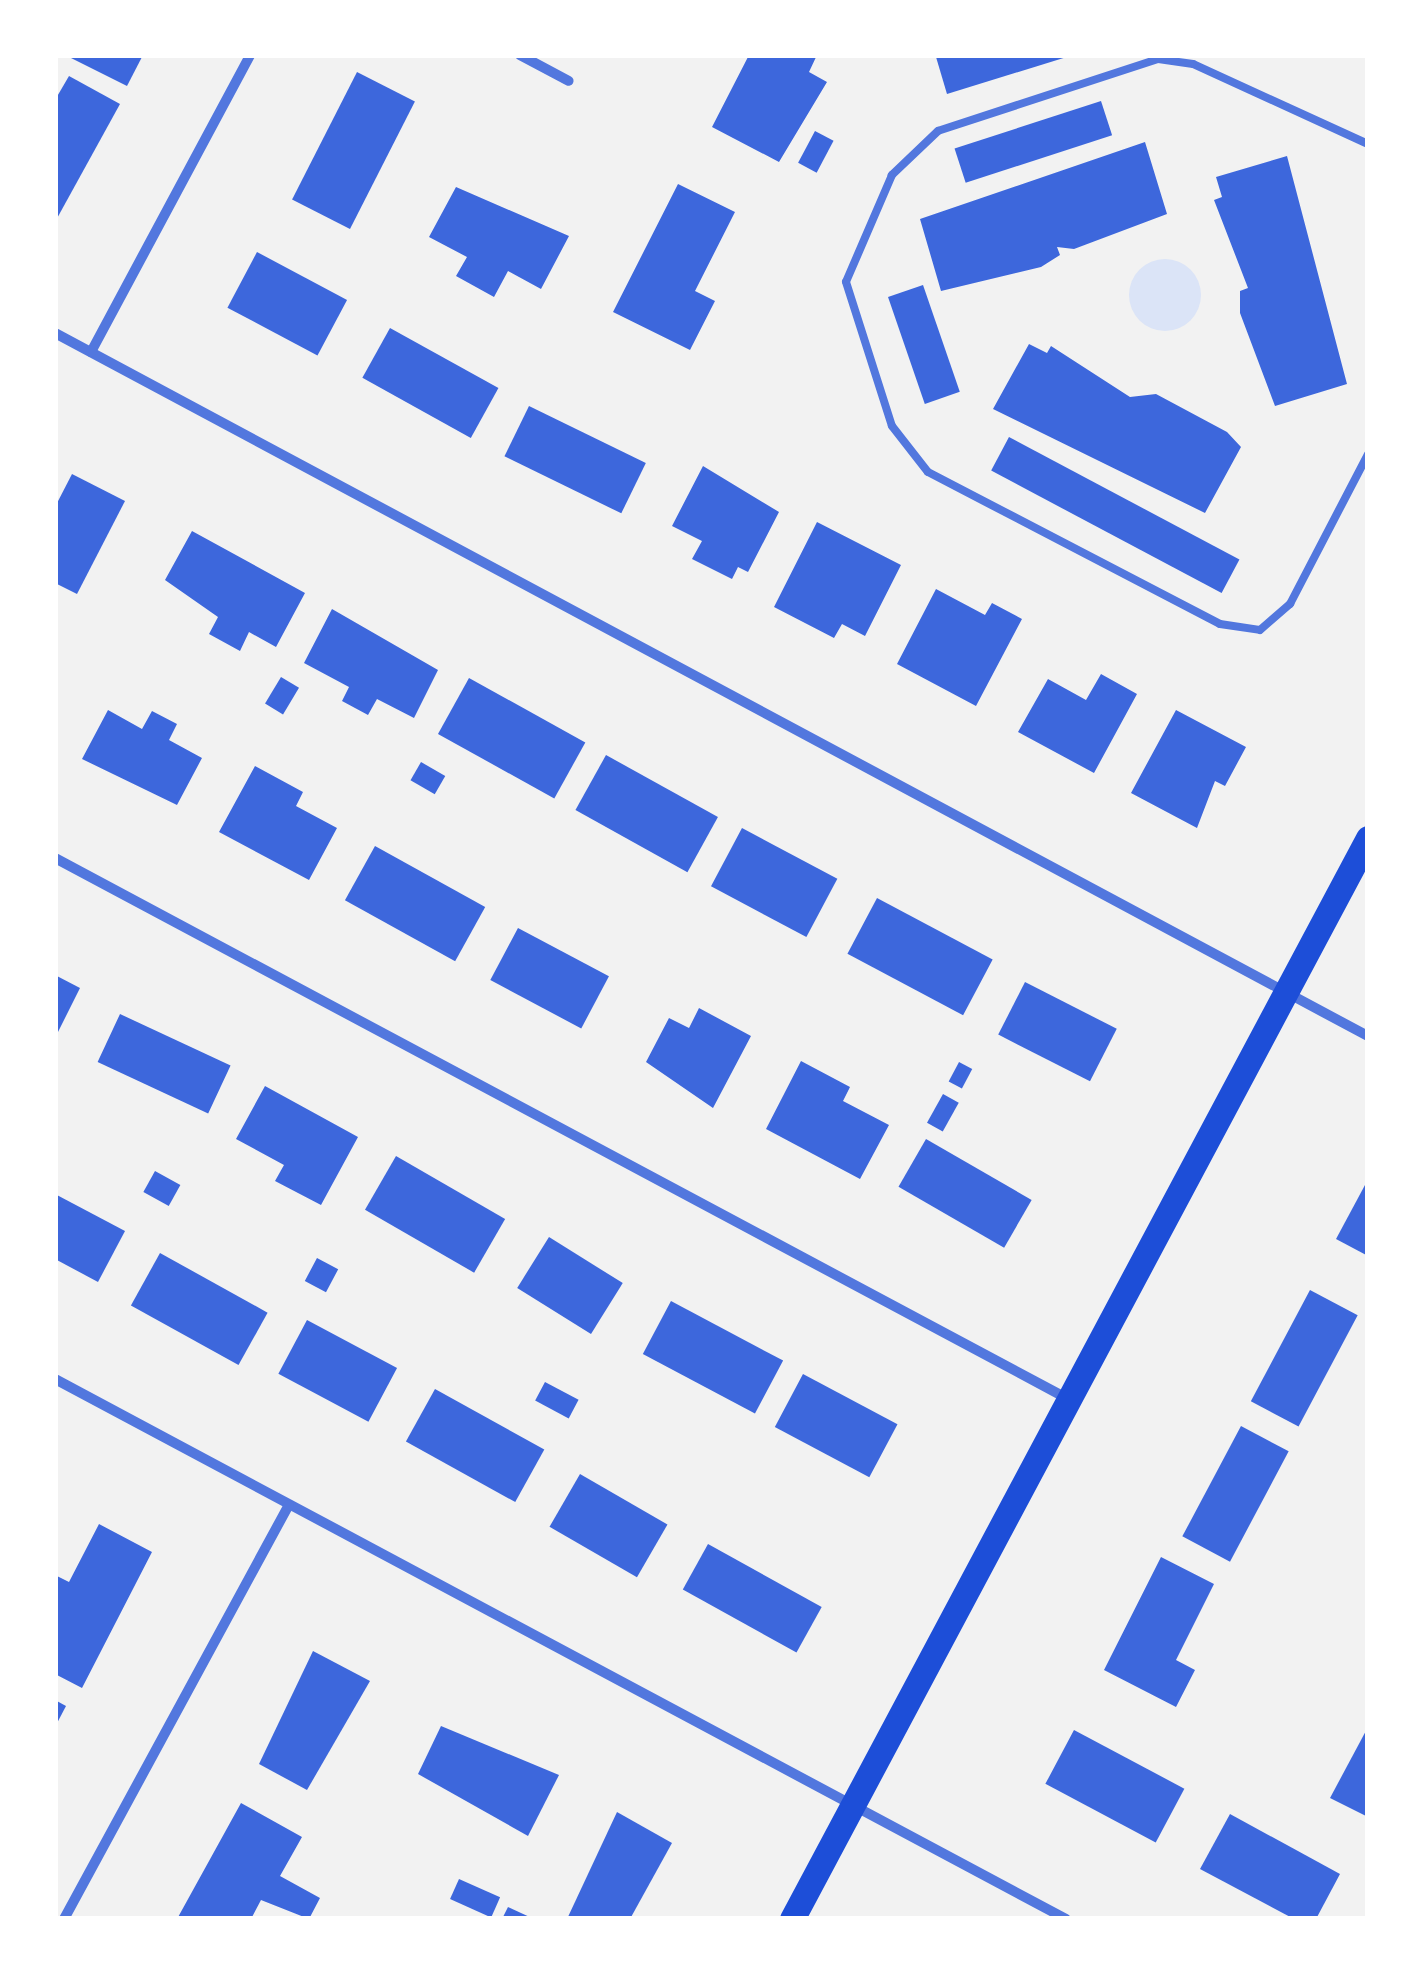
<!DOCTYPE html>
<html>
<head>
<meta charset="utf-8">
<style>
  body { margin:0 }
  #map { position:relative; width:1423px; height:1974px; overflow:hidden; background:#f2f2f2; font-family:Poppins,sans-serif }
  div>[style] { position:absolute }
  .green>* { inset:0; background:#dbe4f7 }
  .round { border-radius:50% }
  .building>* { inset:0; background:#3d67dc; transform-origin:0 0 }
  .service>* { height:8px; margin:-4px; padding:0 4px; transform-origin:4px; border-radius:4px; background:#5277de }
  .minor>* { height:10px; margin:-5px; padding:0 5px; transform-origin:5px; border-radius:5px; background:#5277de }
  .primary>* { height:25px; margin:-12.5px; padding:0 12.5px; transform-origin:12.5px; border-radius:12.5px; background:#1d4ed8 }
  span { translate:-50% -50%; white-space:nowrap; text-align:center; line-height:1.15; -webkit-text-stroke:8px #fff; paint-order:stroke }
  .frame { position:absolute; inset:0; border:58px solid #fff; pointer-events:none }
</style>
</head>
<body>
<div id="map">
  <div class="green">
    <div class="round" style="left:1129px;top:259px;width:72px;height:72px"></div>
  </div>
  <div class="building">
    <div style="clip-path:polygon(65px 55px,143px 55px,127px 86px)"></div>
    <div style="clip-path:polygon(749px 55px,817px 55px,809px 72px,827px 82px,779px 162px,712px 127px)"></div>
    <div style="clip-path:polygon(943px 55px,1070px 55px,1070px 56px,947px 94px,936px 57px)"></div>
    <div style="left:357px;top:72px;width:65px;height:143px;rotate:27deg"></div>
    <div style="clip-path:polygon(69px 76px,120px 104px,55px 222px,55px 100px)"></div>
    <div style="left:1101px;top:101px;width:36px;height:154px;rotate:72deg"></div>
    <div style="left:815px;top:131px;width:21px;height:36px;rotate:28deg"></div>
    <div style="clip-path:polygon(1145px 142px,1167px 214px,1074px 249px,1057px 247px,1060px 255px,1041px 267px,941px 291px,920px 219px)"></div>
    <div style="clip-path:polygon(1287px 156px,1347px 384px,1275px 406px,1240px 313px,1240px 291px,1248px 288px,1214px 200px,1222px 197px,1216px 177px)"></div>
    <div style="clip-path:polygon(678px 184px,735px 212px,695px 291px,715px 301px,690px 350px,613px 312px)"></div>
    <div style="clip-path:polygon(456px 187px,569px 236px,541px 289px,508px 271px,494px 297px,456px 276px,467px 257px,429px 237px)"></div>
    <div style="left:257px;top:252px;width:102px;height:63px;rotate:28deg"></div>
    <div style="left:923px;top:285px;width:113px;height:37px;rotate:71deg"></div>
    <div style="left:390px;top:328px;width:124px;height:57px;rotate:29deg"></div>
    <div style="clip-path:polygon(1029px 344px,1047px 353px,1051px 346px,1130px 397px,1156px 394px,1227px 432px,1241px 447px,1205px 513px,993px 409px)"></div>
    <div style="left:529px;top:406px;width:130px;height:56px;rotate:26deg"></div>
    <div style="left:1009px;top:437px;width:261px;height:38px;rotate:28deg"></div>
    <div style="clip-path:polygon(703px 466px,779px 512px,748px 572px,738px 567px,732px 579px,692px 559px,702px 541px,672px 526px)"></div>
    <div style="clip-path:polygon(72px 474px,125px 501px,77px 594px,55px 583px,55px 507px)"></div>
    <div style="clip-path:polygon(817px 522px,901px 565px,865px 636px,842px 624px,834px 638px,774px 607px)"></div>
    <div style="clip-path:polygon(192px 531px,305px 593px,276px 647px,249px 632px,240px 651px,209px 634px,218px 617px,165px 580px)"></div>
    <div style="clip-path:polygon(936px 589px,985px 615px,992px 603px,1022px 619px,976px 706px,897px 664px)"></div>
    <div style="clip-path:polygon(332px 609px,438px 670px,414px 718px,377px 699px,368px 715px,342px 701px,349px 687px,304px 663px)"></div>
    <div style="clip-path:polygon(1101px 674px,1137px 694px,1094px 773px,1018px 732px,1048px 679px,1086px 700px)"></div>
    <div style="left:281px;top:677px;width:21px;height:31px;rotate:31deg"></div>
    <div style="left:469px;top:678px;width:133px;height:64px;rotate:29deg"></div>
    <div style="clip-path:polygon(108px 710px,142px 729px,152px 711px,177px 724px,169px 740px,202px 758px,177px 805px,82px 759px)"></div>
    <div style="clip-path:polygon(1176px 710px,1246px 747px,1225px 786px,1215px 781px,1197px 828px,1131px 793px)"></div>
    <div style="left:606px;top:755px;width:128px;height:63px;rotate:29deg"></div>
    <div style="left:421px;top:762px;width:28px;height:21px;rotate:30deg"></div>
    <div style="clip-path:polygon(255px 766px,303px 792px,296px 806px,337px 828px,309px 880px,219px 832px)"></div>
    <div style="left:742px;top:828px;width:108px;height:66px;rotate:28deg"></div>
    <div style="left:375px;top:846px;width:126px;height:62px;rotate:29deg"></div>
    <div style="left:877px;top:898px;width:131px;height:63px;rotate:28deg"></div>
    <div style="left:518px;top:928px;width:103px;height:59px;rotate:28deg"></div>
    <div style="clip-path:polygon(55px 975px,80px 988px,55px 1038px)"></div>
    <div style="left:1025px;top:982px;width:103px;height:59px;rotate:27deg"></div>
    <div style="clip-path:polygon(699px 1008px,751px 1036px,713px 1108px,646px 1062px,669px 1018px,689px 1028px)"></div>
    <div style="left:120px;top:1014px;width:122px;height:53px;rotate:25deg"></div>
    <div style="clip-path:polygon(801px 1061px,850px 1087px,843px 1101px,889px 1125px,860px 1179px,766px 1129px)"></div>
    <div style="left:959px;top:1062px;width:15px;height:22px;rotate:28deg"></div>
    <div style="clip-path:polygon(265px 1086px,358px 1137px,321px 1205px,275px 1181px,284px 1165px,236px 1139px)"></div>
    <div style="left:943px;top:1094px;width:18px;height:33px;rotate:29deg"></div>
    <div style="left:926px;top:1139px;width:122px;height:55px;rotate:30deg"></div>
    <div style="left:396px;top:1156px;width:126px;height:62px;rotate:30deg"></div>
    <div style="left:155px;top:1171px;width:29px;height:24px;rotate:29deg"></div>
    <div style="clip-path:polygon(1365px 1185px,1368px 1186px,1368px 1256px,1336px 1239px)"></div>
    <div style="clip-path:polygon(55px 1194px,125px 1231px,98px 1282px,55px 1259px)"></div>
    <div style="left:549px;top:1237px;width:87px;height:60px;rotate:32deg"></div>
    <div style="left:160px;top:1253px;width:123px;height:60px;rotate:29deg"></div>
    <div style="left:317px;top:1258px;width:24px;height:26px;rotate:28deg"></div>
    <div style="left:1310px;top:1290px;width:54px;height:126px;rotate:28deg"></div>
    <div style="left:671px;top:1301px;width:127px;height:60px;rotate:28deg"></div>
    <div style="left:307px;top:1320px;width:102px;height:61px;rotate:28deg"></div>
    <div style="left:803px;top:1374px;width:107px;height:60px;rotate:28deg"></div>
    <div style="left:545px;top:1382px;width:38px;height:21px;rotate:28deg"></div>
    <div style="left:435px;top:1389px;width:125px;height:60px;rotate:29deg"></div>
    <div style="left:1241px;top:1426px;width:54px;height:125px;rotate:28deg"></div>
    <div style="left:580px;top:1474px;width:101px;height:61px;rotate:30deg"></div>
    <div style="clip-path:polygon(99px 1524px,152px 1552px,82px 1688px,55px 1674px,55px 1575px,69px 1582px)"></div>
    <div style="left:708px;top:1544px;width:130px;height:52px;rotate:29deg"></div>
    <div style="clip-path:polygon(1161px 1557px,1214px 1584px,1176px 1660px,1195px 1670px,1176px 1707px,1104px 1670px)"></div>
    <div style="clip-path:polygon(313px 1651px,370px 1681px,307px 1790px,259px 1764px)"></div>
    <div style="clip-path:polygon(55px 1700px,66px 1706px,55px 1727px)"></div>
    <div style="clip-path:polygon(441px 1726px,559px 1775px,528px 1836px,418px 1774px)"></div>
    <div style="clip-path:polygon(1368px 1727px,1368px 1817px,1330px 1798px)"></div>
    <div style="left:1074px;top:1730px;width:125px;height:61px;rotate:28deg"></div>
    <div style="clip-path:polygon(241px 1803px,302px 1837px,280px 1876px,320px 1898px,309px 1919px,261px 1900px,251px 1919px,177px 1919px)"></div>
    <div style="clip-path:polygon(617px 1812px,672px 1843px,630px 1919px,567px 1919px)"></div>
    <div style="clip-path:polygon(1230px 1814px,1340px 1874px,1316px 1919px,1294px 1919px,1200px 1869px)"></div>
    <div style="left:459px;top:1879px;width:45px;height:22px;rotate:24deg"></div>
    <div style="clip-path:polygon(508px 1907px,534px 1919px,502px 1919px)"></div>
  </div>
  <div class="service">
    <div style="left:1368px;top:144px;width:192px;rotate:-155.4deg"></div>
    <div style="left:1193px;top:64px;width:35px;rotate:-172deg"></div>
    <div style="left:1158px;top:59px;width:231px;rotate:161.9deg"></div>
    <div style="left:938px;top:131px;width:64px;rotate:136.3deg"></div>
    <div style="left:892px;top:175px;width:116px;rotate:113.3deg"></div>
    <div style="left:846px;top:282px;width:151px;rotate:72.3deg"></div>
    <div style="left:892px;top:426px;width:58px;rotate:52deg"></div>
    <div style="left:928px;top:472px;width:329px;rotate:27.5deg"></div>
    <div style="left:1220px;top:624px;width:40px;rotate:8.5deg"></div>
    <div style="left:1260px;top:630px;width:40px;rotate:-41deg"></div>
    <div style="left:1290px;top:604px;width:169px;rotate:-62.5deg"></div>
  </div>
  <div class="minor">
    <div style="left:520px;top:55px;width:55px;rotate:28deg"></div>
    <div style="left:55px;top:333px;width:1489px;rotate:28.17deg"></div>
    <div style="left:91px;top:352px;width:337px;rotate:-61.8deg"></div>
    <div style="left:55px;top:858px;width:1148px;rotate:28.1deg"></div>
    <div style="left:55px;top:1379px;width:1146px;rotate:28.11deg"></div>
    <div style="left:64px;top:1919px;width:471px;rotate:-61.5deg"></div>
  </div>
  <div class="primary">
    <div style="left:792px;top:1919px;width:1225px;rotate:-61.95deg"></div>
  </div>
  <div class="frame"></div>
</div>
</body>
</html>
